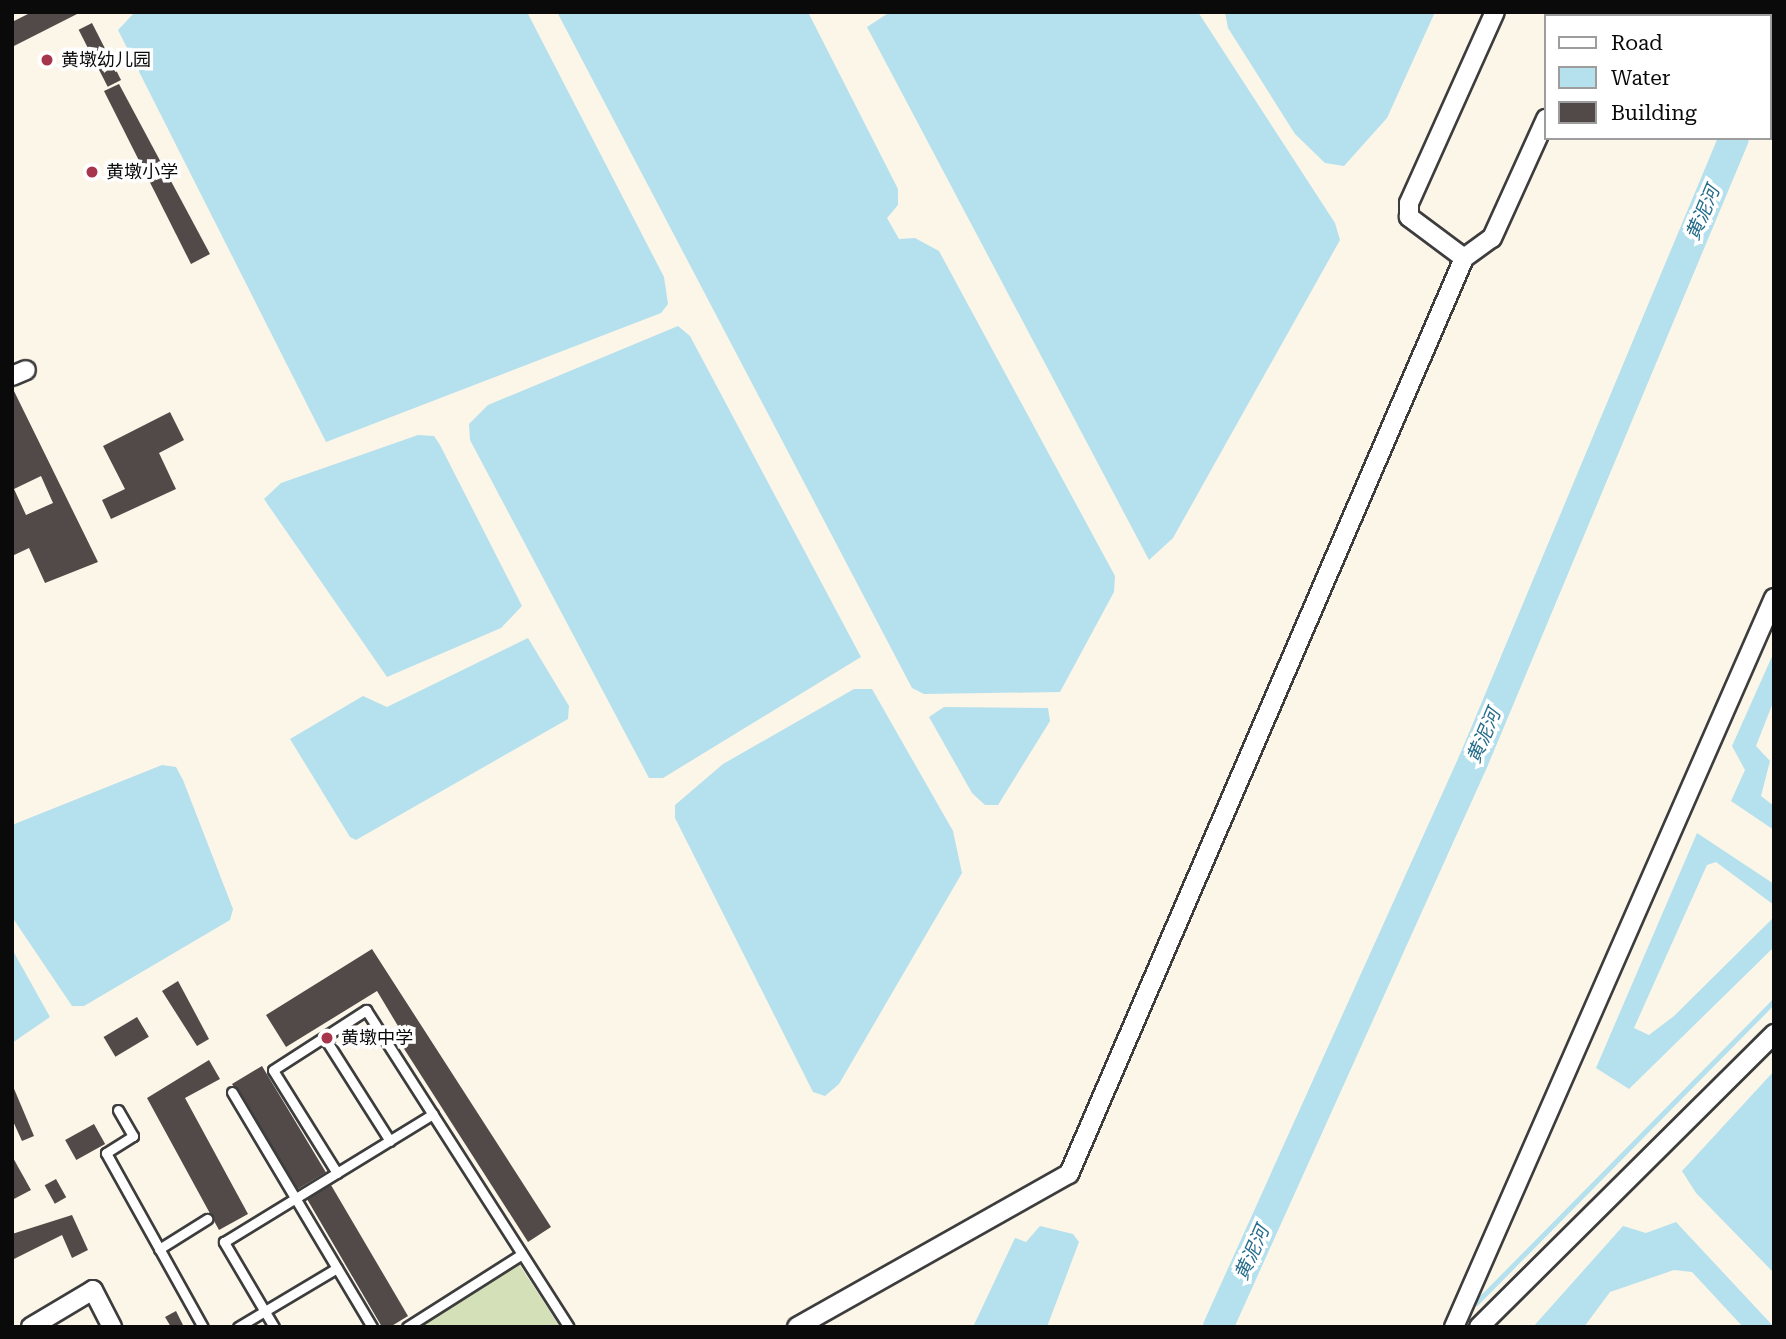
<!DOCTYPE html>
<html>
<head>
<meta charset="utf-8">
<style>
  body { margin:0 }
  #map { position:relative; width:1786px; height:1339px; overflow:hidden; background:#fcf6e9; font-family:"Roboto Serif","Noto Sans SC",serif }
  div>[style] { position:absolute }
  .green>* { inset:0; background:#d4e1b8 }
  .water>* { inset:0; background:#b5e0ed }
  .stream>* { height:5px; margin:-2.5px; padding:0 2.5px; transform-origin:2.5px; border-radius:2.5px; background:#b5e0ed }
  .river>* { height:30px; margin:-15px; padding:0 15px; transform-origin:15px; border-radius:15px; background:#b5e0ed }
  .building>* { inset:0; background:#514a48; transform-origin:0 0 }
  .roads { filter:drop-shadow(2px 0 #3d3d3d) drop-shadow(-2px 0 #3d3d3d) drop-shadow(0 2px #3d3d3d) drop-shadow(0 -2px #3d3d3d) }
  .service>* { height:9px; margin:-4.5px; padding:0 4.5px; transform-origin:4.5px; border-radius:4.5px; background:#fff }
  .minor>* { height:18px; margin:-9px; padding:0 9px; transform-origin:9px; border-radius:9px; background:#fff }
  .dots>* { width:19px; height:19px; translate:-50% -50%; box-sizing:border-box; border:4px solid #fff; border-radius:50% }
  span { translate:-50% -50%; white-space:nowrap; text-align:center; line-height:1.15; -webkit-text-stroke:7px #fff; paint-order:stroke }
  .poi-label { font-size:18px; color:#0a0a0a }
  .left { translate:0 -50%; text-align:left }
  .water-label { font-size:19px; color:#256c8a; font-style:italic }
  .frame { position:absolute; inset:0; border:14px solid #0a0a0a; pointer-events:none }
  .legend { position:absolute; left:1544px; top:14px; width:228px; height:126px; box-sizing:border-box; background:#fff; border:2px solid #9d9d9d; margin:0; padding:9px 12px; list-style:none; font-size:21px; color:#0a0a0a }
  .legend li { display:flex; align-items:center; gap:14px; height:35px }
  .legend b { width:35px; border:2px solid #9d9d9d }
</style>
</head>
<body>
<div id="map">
  <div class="green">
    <div style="clip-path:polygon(519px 1264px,560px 1327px,420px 1327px)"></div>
  </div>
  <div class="water">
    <div style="clip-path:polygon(135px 12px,527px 12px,664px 277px,668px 304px,661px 313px,326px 442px,118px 30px)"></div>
    <div style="clip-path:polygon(557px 12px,808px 12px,898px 189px,898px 205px,887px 218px,899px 239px,915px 238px,939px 251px,1115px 576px,1114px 592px,1060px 692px,924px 694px,912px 688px)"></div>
    <div style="clip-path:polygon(890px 12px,1198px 12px,1335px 223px,1340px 240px,1173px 538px,1149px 560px,867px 27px)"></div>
    <div style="clip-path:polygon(1225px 12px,1435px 12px,1387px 118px,1344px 166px,1325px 163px,1295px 134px,1228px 28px)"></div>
    <div style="clip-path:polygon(678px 326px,690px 336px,861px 657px,663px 778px,649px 778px,470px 440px,469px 424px,488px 405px)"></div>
    <div style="clip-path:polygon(418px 435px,434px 436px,440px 445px,522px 606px,501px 628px,387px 677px,264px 499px,281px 483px)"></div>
    <div style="clip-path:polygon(528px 638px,569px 706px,568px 719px,356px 840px,350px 837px,290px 739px,363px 696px,387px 707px)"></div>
    <div style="clip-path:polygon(1774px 652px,1774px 700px,1756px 746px,1770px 761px,1761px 796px,1774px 806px,1774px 830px,1731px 801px,1745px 770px,1732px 746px)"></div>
    <div style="clip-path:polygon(854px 689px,872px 689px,953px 831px,962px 873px,839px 1084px,825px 1096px,813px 1092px,675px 818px,675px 805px,723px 764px)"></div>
    <div style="clip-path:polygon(944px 707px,1048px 708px,1050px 721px,998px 805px,985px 805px,972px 793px,929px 717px)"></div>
    <div style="clip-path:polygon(162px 765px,176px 767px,183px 780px,233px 909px,230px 920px,84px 1006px,72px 1006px,12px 917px,12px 825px)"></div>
    <div style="clip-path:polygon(1697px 833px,1774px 884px,1774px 905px,1716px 862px,1707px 865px,1634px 1028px,1649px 1035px,1674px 1016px,1774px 917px,1774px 947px,1629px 1089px,1596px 1068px)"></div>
    <div style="clip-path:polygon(12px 949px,50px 1017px,12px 1043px)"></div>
    <div style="clip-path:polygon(1774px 1071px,1774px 1273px,1696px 1193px,1682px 1171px)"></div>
    <div style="clip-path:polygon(1676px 1222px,1774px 1327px,1743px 1327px,1692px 1272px,1674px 1270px,1610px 1292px,1584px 1327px,1533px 1327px,1623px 1226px,1646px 1233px)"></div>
    <div style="clip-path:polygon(1040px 1226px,1073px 1234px,1079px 1242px,1047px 1327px,973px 1327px,1015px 1238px,1026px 1242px)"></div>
  </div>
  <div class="stream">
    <div style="left:1476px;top:1303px;width:424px;rotate:-45.4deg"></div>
  </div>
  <div class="river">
    <div style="left:1770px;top:51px;width:9px;rotate:-63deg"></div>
    <div style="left:1218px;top:1327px;width:620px;rotate:-65.71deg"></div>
    <div style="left:1473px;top:762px;width:676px;rotate:-67.3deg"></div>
  </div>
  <div class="building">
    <div style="clip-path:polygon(32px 12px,81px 12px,12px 47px,12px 22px)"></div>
    <div style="left:92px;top:23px;width:64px;height:15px;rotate:63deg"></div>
    <div style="clip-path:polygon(119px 84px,210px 254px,191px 264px,104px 91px)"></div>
    <div style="clip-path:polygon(evenodd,12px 387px,98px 562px,45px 583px,29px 548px,12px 556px,12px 387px,41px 476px,53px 503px,26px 515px,14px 489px,41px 476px)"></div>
    <div style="clip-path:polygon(170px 412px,184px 440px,159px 453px,176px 489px,111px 519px,102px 500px,125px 489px,103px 446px)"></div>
    <div style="clip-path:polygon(372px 949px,551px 1227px,528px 1242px,392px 1030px,398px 1026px,377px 991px,286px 1047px,266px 1015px)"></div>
    <div style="clip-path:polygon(178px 981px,209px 1039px,197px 1046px,162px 991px)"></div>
    <div style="left:137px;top:1017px;width:23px;height:39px;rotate:59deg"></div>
    <div style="clip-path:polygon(209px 1060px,220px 1079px,185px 1098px,248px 1214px,219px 1230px,147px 1098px)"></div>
    <div style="left:262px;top:1066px;width:124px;height:35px;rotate:59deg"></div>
    <div style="clip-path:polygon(12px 1084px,34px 1136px,22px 1141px,12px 1119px)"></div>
    <div style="left:94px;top:1124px;width:23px;height:33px;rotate:61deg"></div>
    <div style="clip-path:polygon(12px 1156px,31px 1190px,12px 1200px)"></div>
    <div style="left:56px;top:1179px;width:21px;height:13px;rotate:61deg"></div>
    <div style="clip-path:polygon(331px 1185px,408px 1316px,390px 1327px,382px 1327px,307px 1199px)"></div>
    <div style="clip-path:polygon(72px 1215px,88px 1250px,72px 1258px,62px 1235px,12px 1260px,12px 1234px)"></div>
    <div style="clip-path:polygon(176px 1311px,184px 1327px,171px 1327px,165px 1317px)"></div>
  </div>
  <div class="roads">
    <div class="service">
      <div style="left:324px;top:1037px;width:123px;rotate:57.6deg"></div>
      <div style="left:232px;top:1092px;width:274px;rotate:59.2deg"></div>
      <div style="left:118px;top:1110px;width:30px;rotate:60deg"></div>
      <div style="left:133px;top:1136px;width:32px;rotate:148deg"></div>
      <div style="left:106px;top:1153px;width:199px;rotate:60.9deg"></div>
      <div style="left:337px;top:1173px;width:121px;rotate:-121.9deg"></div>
      <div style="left:273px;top:1070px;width:111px;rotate:-32.8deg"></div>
      <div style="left:366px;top:1010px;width:376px;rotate:57.4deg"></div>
      <div style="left:159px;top:1249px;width:57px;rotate:-32deg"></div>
      <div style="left:238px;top:1327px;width:115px;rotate:-30.8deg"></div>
      <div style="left:274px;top:1327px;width:99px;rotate:-120.5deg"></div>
      <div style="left:224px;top:1242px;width:245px;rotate:-31.5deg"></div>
      <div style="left:407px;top:1327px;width:136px;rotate:-32.4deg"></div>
    </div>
    <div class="minor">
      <div style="left:1594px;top:16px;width:4px;rotate:-76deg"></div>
      <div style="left:1464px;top:258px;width:34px;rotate:-36deg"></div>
      <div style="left:1492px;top:238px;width:131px;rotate:-65.6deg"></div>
      <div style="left:12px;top:376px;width:15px;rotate:-23deg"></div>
      <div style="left:31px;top:1327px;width:72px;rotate:-30.8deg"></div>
      <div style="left:93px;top:1290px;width:42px;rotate:62.8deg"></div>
      <div style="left:797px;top:1327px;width:312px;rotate:-29.4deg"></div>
      <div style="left:1069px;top:1174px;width:998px;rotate:-66.67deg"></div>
      <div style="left:1464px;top:258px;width:69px;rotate:-143.3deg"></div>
      <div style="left:1409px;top:217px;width:14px;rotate:-90deg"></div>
      <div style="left:1409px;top:203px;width:209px;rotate:-65.8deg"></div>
      <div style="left:1454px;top:1327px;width:796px;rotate:-66.3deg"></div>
      <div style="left:1479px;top:1327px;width:416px;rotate:-44.8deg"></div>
    </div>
  </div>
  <div class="dots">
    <div style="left:47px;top:60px;background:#a7354b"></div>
    <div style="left:92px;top:172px;background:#a7354b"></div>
    <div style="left:327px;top:1038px;background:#a7354b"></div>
  </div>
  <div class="poi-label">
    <span class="left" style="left:61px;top:60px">黄墩幼儿园</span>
    <span class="left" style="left:106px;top:172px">黄墩小学</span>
    <span class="left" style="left:341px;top:1038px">黄墩中学</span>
  </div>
  <div class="water-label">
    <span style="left:1703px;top:213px;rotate:-67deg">黄泥河</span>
    <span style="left:1484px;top:736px;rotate:-67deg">黄泥河</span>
    <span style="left:1252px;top:1253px;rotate:-66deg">黄泥河</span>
  </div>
  <div class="frame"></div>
  <ul class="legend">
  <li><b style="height:9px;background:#fff"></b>Road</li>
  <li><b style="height:19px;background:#b5e0ed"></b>Water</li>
  <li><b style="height:19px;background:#514a48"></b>Building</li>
  </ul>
</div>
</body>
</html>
